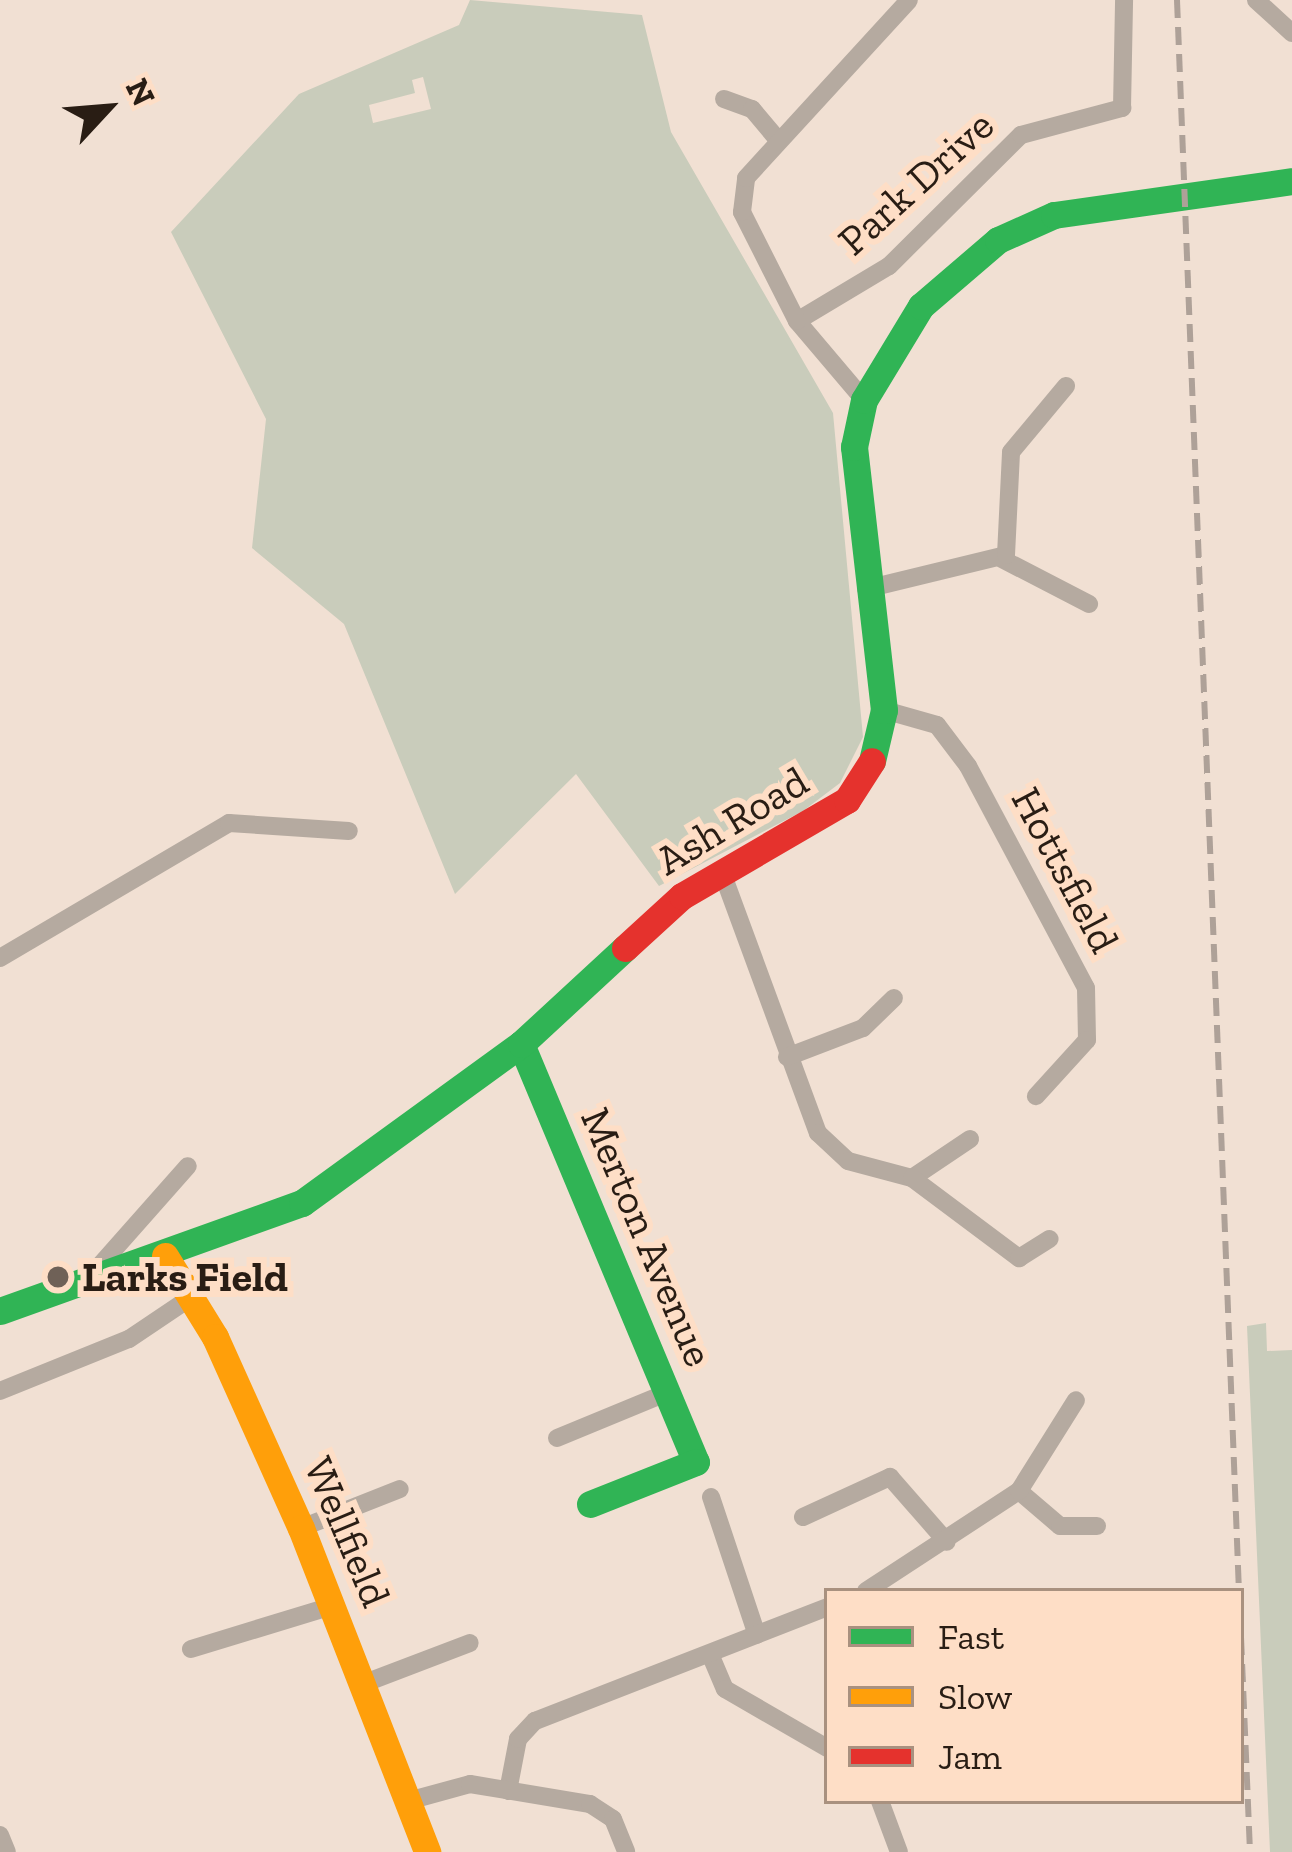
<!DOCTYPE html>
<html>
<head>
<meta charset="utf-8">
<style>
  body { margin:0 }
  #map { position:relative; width:1292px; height:1852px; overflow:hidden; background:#f1e0d3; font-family:"Zilla Slab",serif }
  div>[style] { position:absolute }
  .green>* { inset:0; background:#c9ccbb }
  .street>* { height:18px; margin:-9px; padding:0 9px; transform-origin:9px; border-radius:9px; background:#b5aaa0 }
  .fast>* { height:27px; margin:-13.5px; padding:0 13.5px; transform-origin:13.5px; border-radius:13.5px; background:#30b455 }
  .slow>* { height:27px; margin:-13.5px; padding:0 13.5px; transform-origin:13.5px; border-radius:13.5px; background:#ff9f0a }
  .jam>* { height:27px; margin:-13.5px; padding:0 13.5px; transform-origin:13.5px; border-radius:13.5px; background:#e5322d }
  .rail>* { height:6px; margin-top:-3px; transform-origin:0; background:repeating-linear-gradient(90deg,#aea198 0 18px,transparent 0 27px) }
  .dots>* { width:33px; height:33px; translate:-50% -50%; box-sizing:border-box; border:6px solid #fedec6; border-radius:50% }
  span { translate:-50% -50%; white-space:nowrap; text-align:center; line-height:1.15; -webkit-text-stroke:12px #fedec6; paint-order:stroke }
  .street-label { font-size:42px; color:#291d14 }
  .poi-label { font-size:42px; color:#291d14; font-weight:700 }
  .left { translate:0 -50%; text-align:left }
  .legend { position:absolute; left:824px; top:1588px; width:420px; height:216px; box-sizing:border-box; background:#fedec6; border:3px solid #a9917f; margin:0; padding:15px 21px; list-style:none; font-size:36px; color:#291d14 }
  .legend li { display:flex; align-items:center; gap:24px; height:60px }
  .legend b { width:60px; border:3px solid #a9917f }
  .north { position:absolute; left:48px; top:48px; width:120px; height:120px; -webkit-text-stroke:9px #fedec6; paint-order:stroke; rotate:64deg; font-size:33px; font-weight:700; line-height:48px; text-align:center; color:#291d14 }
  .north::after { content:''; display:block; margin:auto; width:42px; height:54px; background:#291d14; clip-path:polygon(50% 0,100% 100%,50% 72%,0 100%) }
</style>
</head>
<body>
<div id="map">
  <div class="green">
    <div style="clip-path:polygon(evenodd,470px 0,642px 15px,671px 132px,833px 413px,863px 737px,840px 783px,803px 811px,659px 886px,576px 774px,455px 894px,344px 624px,252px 548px,266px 419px,171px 232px,299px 94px,459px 25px,470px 0,423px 77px,431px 109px,373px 123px,369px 105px,415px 93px,412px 80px,423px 77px)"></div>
    <div style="clip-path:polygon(1266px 1323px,1267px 1351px,1292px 1350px,1292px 1852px,1270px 1852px,1247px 1326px)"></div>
  </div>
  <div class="street">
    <div style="left:1256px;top:0;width:49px;rotate:42.5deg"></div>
    <div style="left:724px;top:99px;width:30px;rotate:20deg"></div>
    <div style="left:752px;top:109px;width:40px;rotate:50deg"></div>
    <div style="left:797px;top:321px;width:107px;rotate:-30.9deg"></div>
    <div style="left:889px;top:266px;width:186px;rotate:-44.8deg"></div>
    <div style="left:1021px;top:135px;width:105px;rotate:-15deg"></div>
    <div style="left:1122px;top:108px;width:108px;rotate:-88.9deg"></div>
    <div style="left:864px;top:400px;width:104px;rotate:-130.3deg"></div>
    <div style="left:797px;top:321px;width:122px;rotate:-116.8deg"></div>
    <div style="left:742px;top:212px;width:34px;rotate:-83deg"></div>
    <div style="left:746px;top:178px;width:241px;rotate:-47.5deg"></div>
    <div style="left:1002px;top:559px;width:98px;rotate:27.3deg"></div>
    <div style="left:866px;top:589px;width:144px;rotate:-13.7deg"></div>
    <div style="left:1006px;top:555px;width:103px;rotate:-87.2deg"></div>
    <div style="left:1011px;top:452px;width:86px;rotate:-50.2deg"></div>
    <div style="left:884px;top:710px;width:55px;rotate:15.8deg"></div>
    <div style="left:937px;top:725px;width:51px;rotate:52.9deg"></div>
    <div style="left:968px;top:766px;width:251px;rotate:62deg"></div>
    <div style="left:1086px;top:988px;width:52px;rotate:88.9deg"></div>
    <div style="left:1087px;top:1040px;width:76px;rotate:132.3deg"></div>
    <div style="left:723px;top:875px;width:275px;rotate:69.8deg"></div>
    <div style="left:818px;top:1133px;width:41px;rotate:43deg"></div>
    <div style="left:848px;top:1161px;width:66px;rotate:14.9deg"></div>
    <div style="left:912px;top:1178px;width:70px;rotate:-33.9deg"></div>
    <div style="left:0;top:958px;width:266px;rotate:-30.5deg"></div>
    <div style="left:229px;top:823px;width:120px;rotate:3.8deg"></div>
    <div style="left:787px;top:1057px;width:81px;rotate:-20.9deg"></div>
    <div style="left:863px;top:1028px;width:43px;rotate:-44.1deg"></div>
    <div style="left:912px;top:1178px;width:134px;rotate:36.8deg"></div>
    <div style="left:1019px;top:1258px;width:36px;rotate:-32deg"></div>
    <div style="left:87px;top:1280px;width:152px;rotate:-48.5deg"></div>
    <div style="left:0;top:1391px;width:139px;rotate:-22deg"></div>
    <div style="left:129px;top:1339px;width:73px;rotate:-33.9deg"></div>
    <div style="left:557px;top:1438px;width:118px;rotate:-22.4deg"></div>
    <div style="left:1019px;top:1491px;width:54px;rotate:40.5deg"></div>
    <div style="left:1060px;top:1526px;width:37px"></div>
    <div style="left:711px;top:1497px;width:145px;rotate:71.6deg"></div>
    <div style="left:803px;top:1517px;width:96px;rotate:-24.7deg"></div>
    <div style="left:890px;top:1477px;width:86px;rotate:48.8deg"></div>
    <div style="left:301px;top:1528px;width:106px;rotate:-21.5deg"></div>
    <div style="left:866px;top:1591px;width:183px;rotate:-33.2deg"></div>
    <div style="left:1019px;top:1491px;width:107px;rotate:-57.9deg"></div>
    <div style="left:191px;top:1649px;width:147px;rotate:-17deg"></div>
    <div style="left:710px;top:1654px;width:38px;rotate:67deg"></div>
    <div style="left:725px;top:1689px;width:118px;rotate:30deg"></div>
    <div style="left:365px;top:1683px;width:112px;rotate:-20.9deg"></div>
    <div style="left:508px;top:1791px;width:53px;rotate:-79.1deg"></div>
    <div style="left:518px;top:1739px;width:25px;rotate:-47deg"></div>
    <div style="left:535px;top:1721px;width:313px;rotate:-21.3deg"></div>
    <div style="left:408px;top:1801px;width:64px;rotate:-15.3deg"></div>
    <div style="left:470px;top:1784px;width:122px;rotate:9.5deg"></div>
    <div style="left:590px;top:1804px;width:27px;rotate:33deg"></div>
    <div style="left:613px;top:1819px;width:35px;rotate:68deg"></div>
    <div style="left:880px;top:1801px;width:54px;rotate:69.6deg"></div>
    <div style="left:0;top:1835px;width:18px;rotate:68deg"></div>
  </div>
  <div class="fast">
    <div style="left:872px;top:761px;width:52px;rotate:-76.8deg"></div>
    <div style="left:884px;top:710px;width:265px;rotate:-96.5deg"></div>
    <div style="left:854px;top:447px;width:48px;rotate:-78deg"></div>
    <div style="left:864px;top:400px;width:110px;rotate:-58.8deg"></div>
    <div style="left:921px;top:306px;width:101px;rotate:-40.6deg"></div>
    <div style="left:998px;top:240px;width:61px;rotate:-24.1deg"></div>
    <div style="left:1054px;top:215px;width:240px;rotate:-8.1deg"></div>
    <div style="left:521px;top:1044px;width:453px;rotate:67.3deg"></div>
    <div style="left:696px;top:1462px;width:114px;rotate:158.4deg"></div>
    <div style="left:0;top:1311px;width:321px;rotate:-19.7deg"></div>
    <div style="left:302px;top:1203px;width:271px;rotate:-36deg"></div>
    <div style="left:521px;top:1044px;width:142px;rotate:-42.7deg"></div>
  </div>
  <div class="slow">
    <div style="left:165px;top:1256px;width:95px;rotate:58.3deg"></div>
    <div style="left:215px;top:1337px;width:209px;rotate:65.8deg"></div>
    <div style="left:301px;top:1528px;width:348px;rotate:68.7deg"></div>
  </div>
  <div class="jam">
    <div style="left:625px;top:948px;width:77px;rotate:-42.4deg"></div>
    <div style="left:682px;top:896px;width:191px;rotate:-30.2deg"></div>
    <div style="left:847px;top:800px;width:46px;rotate:-57.3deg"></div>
  </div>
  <div class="rail">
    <div style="left:1177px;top:0;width:1592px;rotate:87.77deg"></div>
    <div style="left:1241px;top:1637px;width:215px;rotate:87.6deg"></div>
  </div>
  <div class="dots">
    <div style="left:58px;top:1277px;background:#6f6157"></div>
  </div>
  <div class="street-label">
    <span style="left:916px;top:183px;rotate:-42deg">Park Drive</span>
    <span style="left:732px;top:821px;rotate:-31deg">Ash Road</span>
    <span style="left:1065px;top:870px;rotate:62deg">Hottsfield</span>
    <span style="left:647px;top:1237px;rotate:67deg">Merton Avenue</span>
    <span style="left:347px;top:1532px;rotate:67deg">Wellfield</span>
  </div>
  <div class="poi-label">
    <span class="left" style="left:82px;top:1277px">Larks Field</span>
  </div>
  <ul class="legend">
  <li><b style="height:15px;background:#30b455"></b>Fast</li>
  <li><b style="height:15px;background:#ff9f0a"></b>Slow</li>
  <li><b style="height:15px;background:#e5322d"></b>Jam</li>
  </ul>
  <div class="north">N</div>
</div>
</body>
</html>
